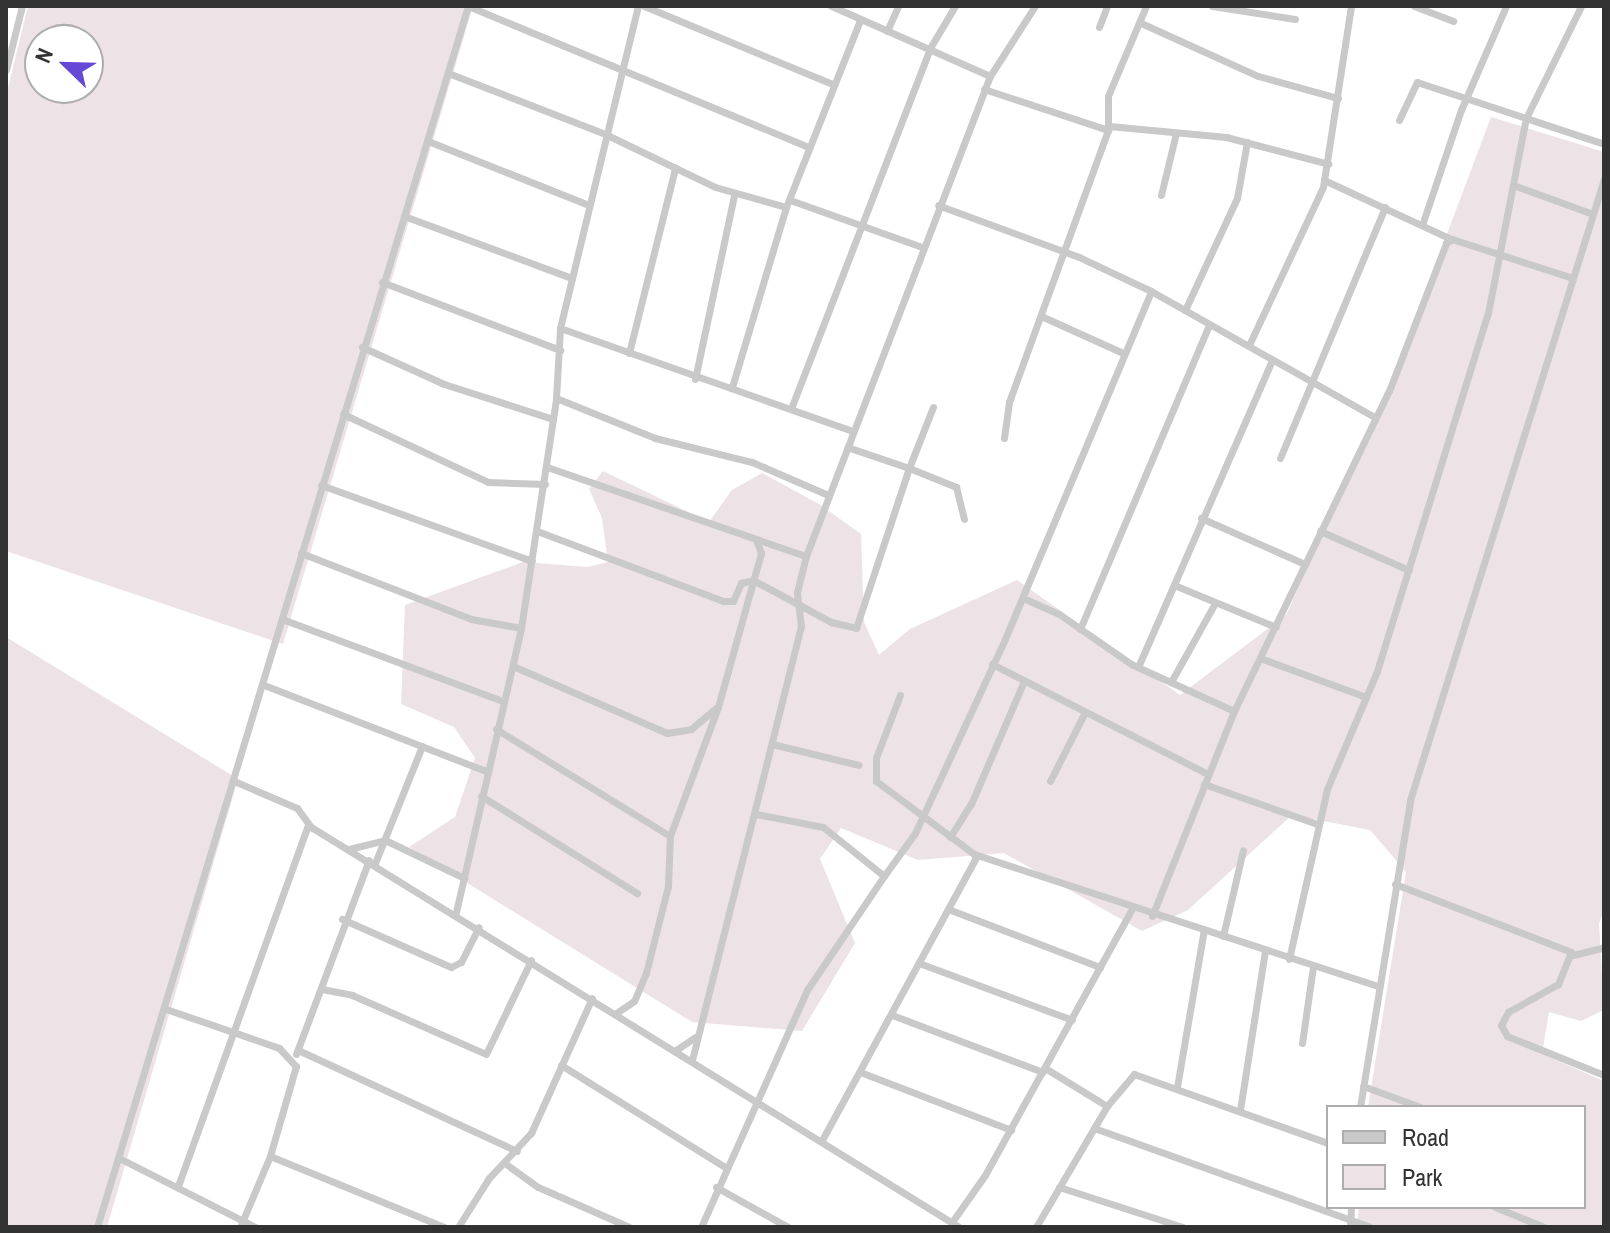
<!DOCTYPE html>
<html>
<head>
<meta charset="utf-8">
<style>
  body { margin:0 }
  #map { position:relative; width:1610px; height:1233px; overflow:hidden; background:#fff; font-family:"Archivo Narrow",sans-serif }
  div>[style] { position:absolute }
  .green>* { inset:0; background:#ede2e5 }
  .street>* { height:7px; margin:-3.5px; padding:0 3.5px; transform-origin:3.5px; border-radius:3.5px; background:#c9c9c9 }
  span { translate:-50% -50%; white-space:nowrap; text-align:center; line-height:1.15; -webkit-text-stroke:8px #fff; paint-order:stroke }
  .frame { position:absolute; inset:0; border:8px solid #323232; pointer-events:none }
  .legend { position:absolute; left:1326px; top:1105px; width:260px; height:104px; box-sizing:border-box; background:#fff; border:2px solid #adadad; margin:0; padding:10px 14px; list-style:none; font-size:24px; color:#323232 }
  .legend li { display:flex; align-items:center; gap:16px; height:40px }
  .legend b { width:40px; border:2px solid #adadad }
  .north { position:absolute; left:24px; top:24px; width:80px; height:80px; box-sizing:border-box; background:#fff; border:2px solid #adadad; border-radius:50%; rotate:293deg; font-size:22px; font-weight:700; line-height:32px; text-align:center; color:#323232 }
  .north::after { content:''; display:block; margin:auto; width:28px; height:36px; background:#6648d6; clip-path:polygon(50% 0,100% 100%,50% 72%,0 100%) }
</style>
</head>
<body>
<div id="map">
  <div class="green">
    <div style="clip-path:polygon(evenodd,28px 6px,473px 6px,283px 644px,6px 551px,6px 96px,28px 6px,40px 40px,88px 40px,88px 88px,40px 88px,40px 40px)"></div>
    <div style="clip-path:polygon(1491px 117px,1604px 152px,1604px 911px,1599px 923px,1604px 1010px,1581px 1021px,1549px 1012px,1542px 1054px,1604px 1081px,1604px 1227px,1357px 1227px,1359px 1207px,1584px 1207px,1584px 1107px,1368px 1107px,1406px 872px,1370px 830px,1292px 815px,1188px 910px,1142px 931px,1004px 853px,918px 860px,841px 828px,820px 859px,855px 943px,802px 1031px,692px 1022px,409px 847px,455px 817px,475px 758px,454px 727px,401px 704px,405px 605px,523px 562px,588px 567px,608px 562px,602px 518px,589px 489px,603px 471px,709px 522px,732px 490px,762px 473px,819px 504px,861px 534px,864px 622px,879px 655px,910px 629px,1017px 580px,1180px 695px,1286px 615px,1384px 401px)"></div>
    <div style="clip-path:polygon(6px 637px,238px 779px,107px 1227px,6px 1227px)"></div>
  </div>
  <div class="street">
    <div style="left:468px;top:6px;width:369px;rotate:22.5deg"></div>
    <div style="left:644px;top:6px;width:204px;rotate:22.5deg"></div>
    <div style="left:1212px;top:6px;width:84px;rotate:8.9deg"></div>
    <div style="left:1414px;top:6px;width:42px;rotate:21deg"></div>
    <div style="left:1141px;top:23px;width:128px;rotate:24.4deg"></div>
    <div style="left:1258px;top:76px;width:83px;rotate:15.4deg"></div>
    <div style="left:1099px;top:27px;width:22px;rotate:-69deg"></div>
    <div style="left:887px;top:31px;width:27px;rotate:-66deg"></div>
    <div style="left:6px;top:70px;width:66px;rotate:-76deg"></div>
    <div style="left:448px;top:73px;width:168px;rotate:21.2deg"></div>
    <div style="left:605px;top:134px;width:122px;rotate:25.7deg"></div>
    <div style="left:715px;top:187px;width:74px;rotate:15.7deg"></div>
    <div style="left:990px;top:76px;width:83px;rotate:-57.3deg"></div>
    <div style="left:984px;top:89px;width:131px;rotate:18.3deg"></div>
    <div style="left:1399px;top:120px;width:42px;rotate:-64.7deg"></div>
    <div style="left:1417px;top:82px;width:197px;rotate:18.3deg"></div>
    <div style="left:1109px;top:126px;width:118px;rotate:5.4deg"></div>
    <div style="left:1226px;top:137px;width:106px;rotate:14.7deg"></div>
    <div style="left:428px;top:141px;width:173px;rotate:21.7deg"></div>
    <div style="left:1324px;top:180px;width:138px;rotate:24.9deg"></div>
    <div style="left:1513px;top:185px;width:85px;rotate:19.9deg"></div>
    <div style="left:1161px;top:195px;width:64px;rotate:-76.4deg"></div>
    <div style="left:790px;top:200px;width:140px;rotate:19.6deg"></div>
    <div style="left:404px;top:216px;width:179px;rotate:20.3deg"></div>
    <div style="left:1422px;top:225px;width:121px;rotate:-71.3deg"></div>
    <div style="left:1461px;top:110px;width:113px;rotate:-66.6deg"></div>
    <div style="left:382px;top:282px;width:191px;rotate:20.9deg"></div>
    <div style="left:1151px;top:291px;width:255px;rotate:29.4deg"></div>
    <div style="left:1185px;top:310px;width:123px;rotate:-65.1deg"></div>
    <div style="left:1237px;top:198px;width:57px;rotate:-79.9deg"></div>
    <div style="left:1041px;top:316px;width:90px;rotate:24.3deg"></div>
    <div style="left:560px;top:328px;width:311px;rotate:19.4deg"></div>
    <div style="left:1249px;top:345px;width:174px;rotate:-64.9deg"></div>
    <div style="left:1323px;top:187px;width:183px;rotate:-81.2deg"></div>
    <div style="left:362px;top:347px;width:90px;rotate:24.3deg"></div>
    <div style="left:444px;top:384px;width:114px;rotate:17.8deg"></div>
    <div style="left:629px;top:353px;width:191px;rotate:-76deg"></div>
    <div style="left:695px;top:379px;width:188px;rotate:-78deg"></div>
    <div style="left:732px;top:387px;width:188px;rotate:-73.3deg"></div>
    <div style="left:786px;top:207px;width:201px;rotate:-68.4deg"></div>
    <div style="left:556px;top:398px;width:107px;rotate:22deg"></div>
    <div style="left:655px;top:438px;width:100px;rotate:13.9deg"></div>
    <div style="left:752px;top:462px;width:81px;rotate:23.4deg"></div>
    <div style="left:792px;top:406px;width:384px;rotate:-68.9deg"></div>
    <div style="left:930px;top:48px;width:49px;rotate:-59.2deg"></div>
    <div style="left:933px;top:407px;width:66px;rotate:111.5deg"></div>
    <div style="left:909px;top:468px;width:51px;rotate:22deg"></div>
    <div style="left:956px;top:487px;width:33px;rotate:76deg"></div>
    <div style="left:343px;top:414px;width:160px;rotate:25.1deg"></div>
    <div style="left:488px;top:482px;width:57px;rotate:2deg"></div>
    <div style="left:1004px;top:438px;width:36px;rotate:-82deg"></div>
    <div style="left:1009px;top:402px;width:289px;rotate:-70deg"></div>
    <div style="left:1108px;top:130px;width:34px;rotate:-90deg"></div>
    <div style="left:1108px;top:96px;width:98px;rotate:-67.1deg"></div>
    <div style="left:1280px;top:458px;width:272px;rotate:-67.3deg"></div>
    <div style="left:547px;top:467px;width:274px;rotate:19deg"></div>
    <div style="left:321px;top:485px;width:224px;rotate:19.8deg"></div>
    <div style="left:1201px;top:518px;width:114px;rotate:23.9deg"></div>
    <div style="left:537px;top:531px;width:199px;rotate:20.6deg"></div>
    <div style="left:723px;top:601px;width:10px"></div>
    <div style="left:733px;top:601px;width:20px;rotate:-66deg"></div>
    <div style="left:741px;top:583px;width:12px;rotate:-14deg"></div>
    <div style="left:753px;top:580px;width:89px;rotate:28.3deg"></div>
    <div style="left:831px;top:622px;width:26px;rotate:13deg"></div>
    <div style="left:856px;top:628px;width:169px;rotate:-71.7deg"></div>
    <div style="left:909px;top:468px;width:65px;rotate:-161.3deg"></div>
    <div style="left:1320px;top:531px;width:97px;rotate:23.7deg"></div>
    <div style="left:301px;top:553px;width:182px;rotate:21.2deg"></div>
    <div style="left:471px;top:619px;width:51px;rotate:10.2deg"></div>
    <div style="left:1174px;top:585px;width:110px;rotate:22.4deg"></div>
    <div style="left:1023px;top:598px;width:39px;rotate:24deg"></div>
    <div style="left:1059px;top:614px;width:88px;rotate:34.8deg"></div>
    <div style="left:1131px;top:664px;width:113px;rotate:24.5deg"></div>
    <div style="left:282px;top:619px;width:236px;rotate:20.4deg"></div>
    <div style="left:1080px;top:629px;width:330px;rotate:-67deg"></div>
    <div style="left:1260px;top:658px;width:113px;rotate:20.2deg"></div>
    <div style="left:992px;top:664px;width:242px;rotate:27deg"></div>
    <div style="left:513px;top:666px;width:168px;rotate:23.5deg"></div>
    <div style="left:667px;top:733px;width:24px;rotate:-9deg"></div>
    <div style="left:691px;top:729px;width:33px;rotate:-40deg"></div>
    <div style="left:1138px;top:667px;width:335px;rotate:-66.4deg"></div>
    <div style="left:1171px;top:682px;width:90px;rotate:-60.9deg"></div>
    <div style="left:264px;top:685px;width:238px;rotate:21.2deg"></div>
    <div style="left:900px;top:695px;width:67px;rotate:110.9deg"></div>
    <div style="left:876px;top:758px;width:23px;rotate:90deg"></div>
    <div style="left:876px;top:781px;width:122px;rotate:36.7deg"></div>
    <div style="left:974px;top:854px;width:424px;rotate:18.1deg"></div>
    <div style="left:496px;top:729px;width:204px;rotate:31.6deg"></div>
    <div style="left:670px;top:836px;width:50px;rotate:92.3deg"></div>
    <div style="left:668px;top:886px;width:90px;rotate:104.2deg"></div>
    <div style="left:646px;top:973px;width:30px;rotate:113deg"></div>
    <div style="left:634px;top:1001px;width:22px;rotate:146deg"></div>
    <div style="left:772px;top:744px;width:89px;rotate:13.6deg"></div>
    <div style="left:234px;top:781px;width:69px;rotate:23.2deg"></div>
    <div style="left:297px;top:808px;width:24px;rotate:54deg"></div>
    <div style="left:311px;top:827px;width:762px;rotate:31.69deg"></div>
    <div style="left:1050px;top:781px;width:77px;rotate:-63.1deg"></div>
    <div style="left:1204px;top:784px;width:120px;rotate:19.5deg"></div>
    <div style="left:481px;top:796px;width:184px;rotate:31.9deg"></div>
    <div style="left:670px;top:836px;width:138px;rotate:-69.6deg"></div>
    <div style="left:718px;top:707px;width:160px;rotate:-74.4deg"></div>
    <div style="left:761px;top:553px;width:12px;rotate:-110deg"></div>
    <div style="left:950px;top:837px;width:39px;rotate:-58deg"></div>
    <div style="left:971px;top:804px;width:134px;rotate:-66.7deg"></div>
    <div style="left:349px;top:849px;width:37px;rotate:-14deg"></div>
    <div style="left:385px;top:840px;width:88px;rotate:25.7deg"></div>
    <div style="left:375px;top:863px;width:126px;rotate:-68.1deg"></div>
    <div style="left:884px;top:876px;width:53px;rotate:-54.2deg"></div>
    <div style="left:915px;top:833px;width:206px;rotate:-65.1deg"></div>
    <div style="left:1002px;top:646px;width:385px;rotate:-67.2deg"></div>
    <div style="left:1151px;top:291px;width:80px;rotate:-154.7deg"></div>
    <div style="left:1079px;top:257px;width:150px;rotate:-159.8deg"></div>
    <div style="left:1395px;top:884px;width:189px;rotate:21.1deg"></div>
    <div style="left:1571px;top:952px;width:35px;rotate:112deg"></div>
    <div style="left:1558px;top:984px;width:57px;rotate:150.8deg"></div>
    <div style="left:1508px;top:1012px;width:15px;rotate:118deg"></div>
    <div style="left:1501px;top:1025px;width:13px;rotate:61deg"></div>
    <div style="left:1507px;top:1036px;width:105px;rotate:21.9deg"></div>
    <div style="left:948px;top:909px;width:163px;rotate:20.9deg"></div>
    <div style="left:456px;top:912px;width:291px;rotate:-77.1deg"></div>
    <div style="left:521px;top:628px;width:233px;rotate:-81.3deg"></div>
    <div style="left:556px;top:398px;width:70px;rotate:-86.7deg"></div>
    <div style="left:560px;top:328px;width:331px;rotate:-76.4deg"></div>
    <div style="left:1152px;top:916px;width:221px;rotate:-68.2deg"></div>
    <div style="left:1234px;top:711px;width:356px;rotate:-64.2deg"></div>
    <div style="left:1389px;top:391px;width:159px;rotate:-68.9deg"></div>
    <div style="left:1446px;top:243px;width:7px;rotate:-34deg"></div>
    <div style="left:1452px;top:239px;width:124px;rotate:17.9deg"></div>
    <div style="left:342px;top:919px;width:119px;rotate:23.8deg"></div>
    <div style="left:451px;top:967px;width:11px;rotate:-27deg"></div>
    <div style="left:461px;top:962px;width:39px;rotate:-63deg"></div>
    <div style="left:1223px;top:936px;width:88px;rotate:-76.9deg"></div>
    <div style="left:1573px;top:955px;width:32px;rotate:-14deg"></div>
    <div style="left:1289px;top:959px;width:174px;rotate:-77.4deg"></div>
    <div style="left:1327px;top:789px;width:128px;rotate:-67deg"></div>
    <div style="left:1377px;top:671px;width:375px;rotate:-72.8deg"></div>
    <div style="left:1488px;top:313px;width:199px;rotate:-79deg"></div>
    <div style="left:1526px;top:118px;width:125px;rotate:-63.8deg"></div>
    <div style="left:919px;top:963px;width:163px;rotate:20.4deg"></div>
    <div style="left:322px;top:989px;width:31px;rotate:11deg"></div>
    <div style="left:352px;top:995px;width:146px;rotate:23.8deg"></div>
    <div style="left:486px;top:1054px;width:104px;rotate:-64.4deg"></div>
    <div style="left:166px;top:1009px;width:120px;rotate:19deg"></div>
    <div style="left:279px;top:1048px;width:25px;rotate:47deg"></div>
    <div style="left:296px;top:1066px;width:94px;rotate:106.1deg"></div>
    <div style="left:270px;top:1156px;width:77px;rotate:112.9deg"></div>
    <div style="left:892px;top:1015px;width:161px;rotate:20.7deg"></div>
    <div style="left:1302px;top:1043px;width:77px;rotate:-81.8deg"></div>
    <div style="left:298px;top:1050px;width:241px;rotate:24.8deg"></div>
    <div style="left:676px;top:1050px;width:23px;rotate:-34deg"></div>
    <div style="left:296px;top:1054px;width:207px;rotate:-69.4deg"></div>
    <div style="left:692px;top:1060px;width:447px;rotate:-75.9deg"></div>
    <div style="left:801px;top:626px;width:34px;rotate:-97deg"></div>
    <div style="left:797px;top:592px;width:37px;rotate:-76deg"></div>
    <div style="left:806px;top:556px;width:514px;rotate:-69.03deg"></div>
    <div style="left:990px;top:76px;width:174px;rotate:-156.2deg"></div>
    <div style="left:561px;top:1065px;width:193px;rotate:31.9deg"></div>
    <div style="left:1045px;top:1068px;width:73px;rotate:31.5deg"></div>
    <div style="left:860px;top:1072px;width:162px;rotate:21deg"></div>
    <div style="left:1363px;top:1086px;width:61px;rotate:20.2deg"></div>
    <div style="left:1177px;top:1087px;width:160px;rotate:-80.3deg"></div>
    <div style="left:1360px;top:1107px;width:311px;rotate:-80.7deg"></div>
    <div style="left:1410px;top:800px;width:651px;rotate:-72.65deg"></div>
    <div style="left:1240px;top:1110px;width:161px;rotate:-81.1deg"></div>
    <div style="left:1094px;top:1128px;width:293px;rotate:19.7deg"></div>
    <div style="left:822px;top:1140px;width:324px;rotate:-61.4deg"></div>
    <div style="left:270px;top:1156px;width:188px;rotate:22.2deg"></div>
    <div style="left:119px;top:1158px;width:153px;rotate:26.9deg"></div>
    <div style="left:506px;top:1164px;width:39px;rotate:36deg"></div>
    <div style="left:538px;top:1187px;width:99px;rotate:23.7deg"></div>
    <div style="left:178px;top:1186px;width:385px;rotate:-70.2deg"></div>
    <div style="left:716px;top:1187px;width:82px;rotate:29.1deg"></div>
    <div style="left:1059px;top:1187px;width:130px;rotate:17.9deg"></div>
    <div style="left:1495px;top:1207px;width:53px;rotate:22.2deg"></div>
    <div style="left:952px;top:1222px;width:57px;rotate:-54.9deg"></div>
    <div style="left:985px;top:1175px;width:303px;rotate:-61.1deg"></div>
    <div style="left:97px;top:1227px;width:1276px;rotate:-73.1deg"></div>
    <div style="left:458px;top:1227px;width:58px;rotate:-57.7deg"></div>
    <div style="left:489px;top:1178px;width:62px;rotate:-47deg"></div>
    <div style="left:531px;top:1133px;width:148px;rotate:-65.7deg"></div>
    <div style="left:701px;top:1227px;width:260px;rotate:-65.9deg"></div>
    <div style="left:807px;top:990px;width:138px;rotate:-56deg"></div>
    <div style="left:884px;top:876px;width:78px;rotate:-141.2deg"></div>
    <div style="left:823px;top:827px;width:68px;rotate:-169deg"></div>
    <div style="left:1036px;top:1227px;width:140px;rotate:-59.6deg"></div>
    <div style="left:1107px;top:1106px;width:42px;rotate:-49.8deg"></div>
    <div style="left:1134px;top:1074px;width:206px;rotate:19.6deg"></div>
    <div style="left:1350px;top:1227px;width:20px;rotate:-87deg"></div>
  </div>
  <div class="frame"></div>
  <ul class="legend">
  <li><b style="height:10px;background:#c9c9c9"></b>Road</li>
  <li><b style="height:22px;background:#ede2e5"></b>Park</li>
  </ul>
  <div class="north">N</div>
</div>
</body>
</html>
